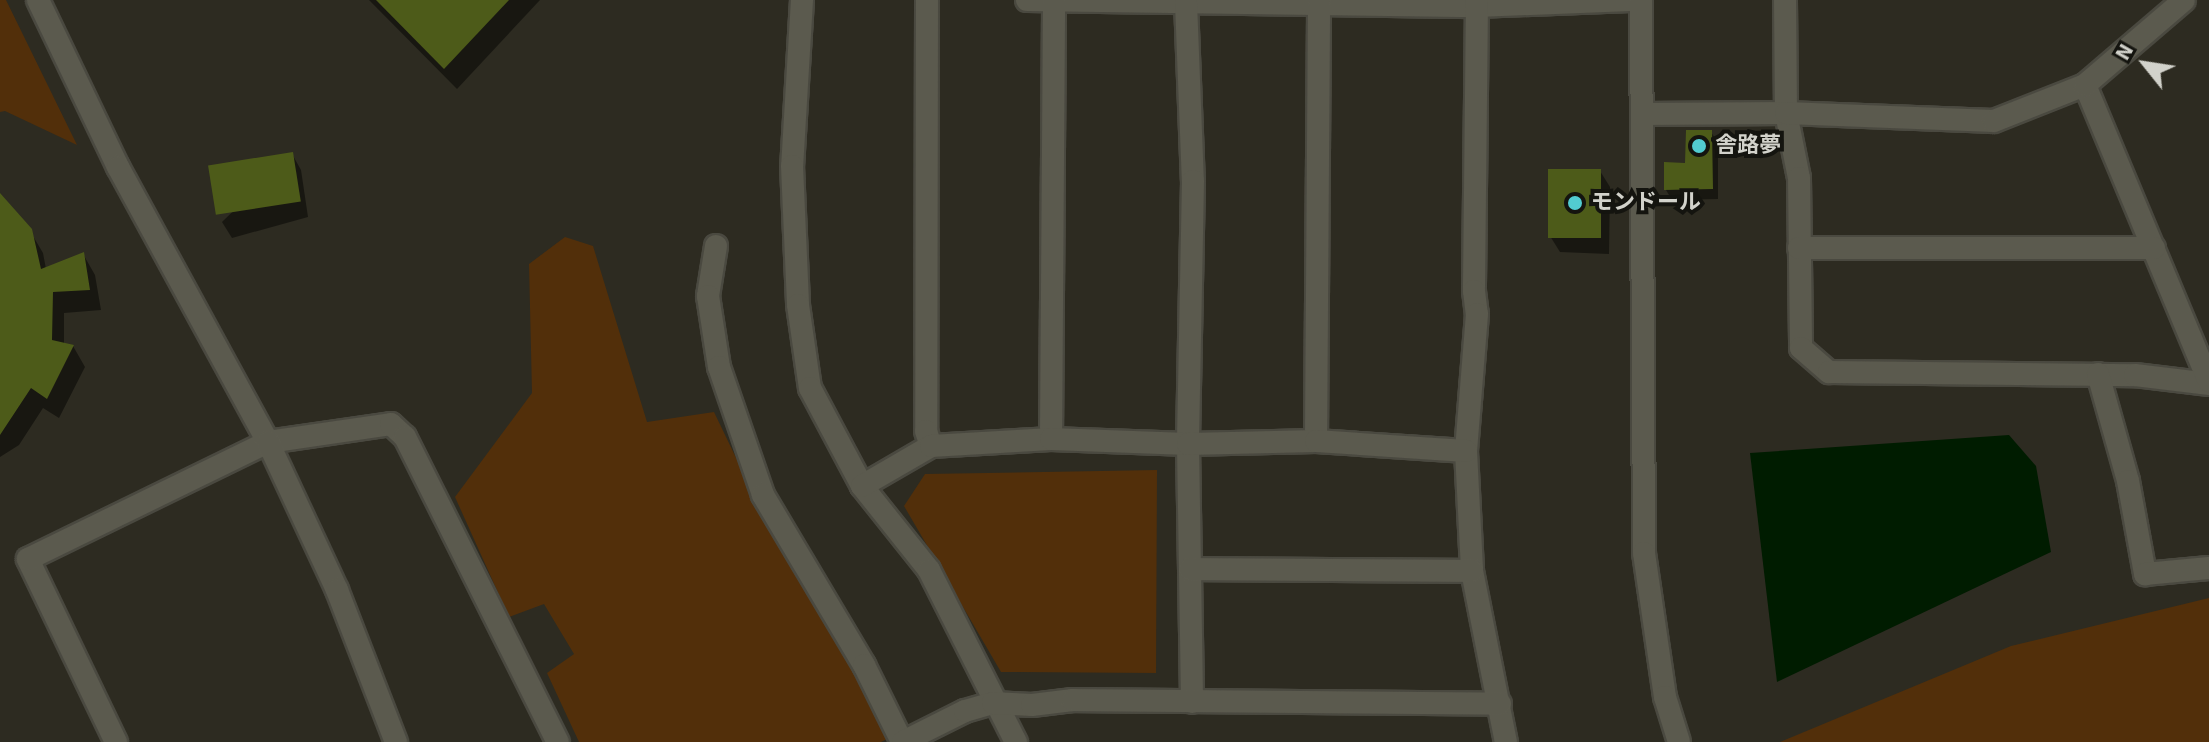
<!DOCTYPE html>
<html>
<head>
<meta charset="utf-8">
<style>
  body { margin:0 }
  #map { position:relative; width:2209px; height:742px; overflow:hidden; background:#2d2b21; font-family:"Source Sans 3","Noto Sans JP",sans-serif }
  div>[style] { position:absolute }
  .green>* { inset:0; background:#522f0a }
  .water>* { inset:0; background:#001c00 }
  .shadow>* { inset:0; background:#0007 }
  .building>* { inset:0; background:#4d5b19; transform-origin:0 0 }
  .roads { filter:drop-shadow(2px 0 #4a4940) drop-shadow(-2px 0 #4a4940) drop-shadow(0 2px #4a4940) drop-shadow(0 -2px #4a4940) }
  .minor>* { height:22px; margin:-11px; padding:0 11px; transform-origin:11px; border-radius:11px; background:#5b5a4e }
  .tertiary>* { height:22px; margin:-11px; padding:0 11px; transform-origin:11px; border-radius:11px; background:#5b5a4e }
  .dots>* { width:22px; height:22px; translate:-50% -50%; box-sizing:border-box; border:4px solid #14140f; border-radius:50% }
  span { translate:-50% -50%; white-space:nowrap; text-align:center; line-height:1.15; -webkit-text-stroke:8px #14140f; paint-order:stroke }
  .poi-label { font-size:22px; color:#d2d2cb; font-weight:700 }
  .left { translate:0 -50%; text-align:left }
  .north { position:absolute; left:2105px; top:24px; width:80px; height:80px; -webkit-text-stroke:6px #14140f; paint-order:stroke; rotate:300deg; font-size:22px; font-weight:700; line-height:32px; text-align:center; color:#d2d2cb }
  .north::after { content:''; display:block; margin:auto; width:28px; height:36px; background:#d2d2cb; clip-path:polygon(50% 0,100% 100%,50% 72%,0 100%) }
</style>
</head>
<body>
<div id="map">
  <div class="green">
    <div style="clip-path:polygon(0 0,6px 0,77px 145px,5px 111px,0 112px)"></div>
    <div style="clip-path:polygon(565px 237px,593px 246px,647px 422px,714px 412px,752px 491px,891px 737px,881px 742px,579px 742px,547px 673px,574px 654px,544px 604px,509px 617px,455px 497px,532px 393px,529px 264px)"></div>
    <div style="clip-path:polygon(1157px 470px,1156px 673px,1001px 672px,904px 506px,925px 474px)"></div>
    <div style="clip-path:polygon(2209px 598px,2209px 742px,1780px 742px,2011px 646px)"></div>
  </div>
  <div class="water">
    <div style="clip-path:polygon(2009px 435px,2036px 466px,2051px 552px,1777px 682px,1750px 453px)"></div>
  </div>
  <div class="shadow">
    <div style="clip-path:polygon(369px 0,540px 0,457px 89px)"></div>
    <div style="clip-path:polygon(1711px 132px,1718px 143px,1718px 199px,1672px 200px,1666px 190px)"></div>
    <div style="clip-path:polygon(292px 154px,301px 170px,308px 217px,232px 238px,222px 222px)"></div>
    <div style="clip-path:polygon(1600px 171px,1610px 187px,1609px 254px,1560px 252px,1550px 236px)"></div>
    <div style="clip-path:polygon(0 196px,30px 231px,43px 253px,46px 269px,83px 254px,95px 275px,101px 310px,64px 313px,64px 345px,73px 346px,85px 367px,59px 418px,43px 408px,19px 445px,0 457px)"></div>
  </div>
  <div class="building">
    <div style="clip-path:polygon(376px 0,509px 0,444px 69px)"></div>
    <div style="clip-path:polygon(1686px 130px,1712px 130px,1713px 189px,1664px 190px,1664px 162px,1685px 163px)"></div>
    <div style="left:293px;top:152px;width:50px;height:86px;rotate:81deg"></div>
    <div style="left:1601px;top:169px;width:69px;height:53px;rotate:90deg"></div>
    <div style="clip-path:polygon(0 193px,32px 229px,41px 269px,84px 252px,90px 290px,53px 292px,52px 340px,74px 345px,47px 399px,31px 388px,0 435px)"></div>
  </div>
  <div class="roads">
    <div class="minor">
      <div style="left:802px;top:0;width:166px;rotate:93.4deg"></div>
      <div style="left:792px;top:166px;width:139px;rotate:87.5deg"></div>
      <div style="left:798px;top:305px;width:84px;rotate:81.8deg"></div>
      <div style="left:810px;top:388px;width:111px;rotate:62deg"></div>
      <div style="left:862px;top:486px;width:107px;rotate:51.4deg"></div>
      <div style="left:929px;top:570px;width:193px;rotate:63.2deg"></div>
      <div style="left:927px;top:0;width:431px;rotate:90.1deg"></div>
      <div style="left:926px;top:431px;width:16px;rotate:72deg"></div>
      <div style="left:1027px;top:0;width:450px;rotate:0.8deg"></div>
      <div style="left:1477px;top:6px;width:154px;rotate:-2.2deg"></div>
      <div style="left:1477px;top:0;width:291px;rotate:90.6deg"></div>
      <div style="left:1474px;top:291px;width:23px;rotate:83deg"></div>
      <div style="left:1477px;top:314px;width:137px;rotate:94.6deg"></div>
      <div style="left:1466px;top:451px;width:120px;rotate:87.1deg"></div>
      <div style="left:1472px;top:571px;width:174px;rotate:78.8deg"></div>
      <div style="left:1785px;top:0;width:113px;rotate:89.5deg"></div>
      <div style="left:1786px;top:113px;width:66px;rotate:78.7deg"></div>
      <div style="left:1799px;top:178px;width:170px;rotate:89.3deg"></div>
      <div style="left:1801px;top:348px;width:37px;rotate:41deg"></div>
      <div style="left:1829px;top:372px;width:306px;rotate:0.6deg"></div>
      <div style="left:2135px;top:375px;width:75px;rotate:6.9deg"></div>
      <div style="left:1186px;top:2px;width:179px;rotate:87.8deg"></div>
      <div style="left:1193px;top:181px;width:263px;rotate:91.1deg"></div>
      <div style="left:1188px;top:444px;width:258px;rotate:89.1deg"></div>
      <div style="left:2085px;top:85px;width:321px;rotate:67.3deg"></div>
      <div style="left:1643px;top:114px;width:143px;rotate:-0.4deg"></div>
      <div style="left:1786px;top:113px;width:208px;rotate:2.2deg"></div>
      <div style="left:1994px;top:121px;width:98px;rotate:-21.6deg"></div>
      <div style="left:2085px;top:85px;width:130px;rotate:-40.6deg"></div>
      <div style="left:716px;top:246px;width:51px;rotate:99.1deg"></div>
      <div style="left:708px;top:296px;width:72px;rotate:81.2deg"></div>
      <div style="left:719px;top:367px;width:135px;rotate:71deg"></div>
      <div style="left:763px;top:495px;width:198px;rotate:59.3deg"></div>
      <div style="left:864px;top:665px;width:86px;rotate:63.7deg"></div>
      <div style="left:1799px;top:248px;width:355px"></div>
      <div style="left:2098px;top:374px;width:111px;rotate:74.3deg"></div>
      <div style="left:2128px;top:481px;width:95px;rotate:79.6deg"></div>
      <div style="left:2145px;top:574px;width:64px;rotate:-5.4deg"></div>
      <div style="left:1051px;top:439px;width:439px;rotate:-89.6deg"></div>
      <div style="left:1316px;top:441px;width:437px;rotate:-89.6deg"></div>
      <div style="left:862px;top:486px;width:80px;rotate:-30.1deg"></div>
      <div style="left:931px;top:446px;width:120px;rotate:-3.3deg"></div>
      <div style="left:1051px;top:439px;width:137px;rotate:2.1deg"></div>
      <div style="left:1188px;top:444px;width:128px;rotate:-1.3deg"></div>
      <div style="left:1316px;top:441px;width:150px;rotate:3.8deg"></div>
      <div style="left:1190px;top:569px;width:282px;rotate:0.4deg"></div>
      <div style="left:116px;top:742px;width:203px;rotate:-115.7deg"></div>
      <div style="left:28px;top:559px;width:267px;rotate:-26deg"></div>
      <div style="left:268px;top:442px;width:124px;rotate:-8.3deg"></div>
      <div style="left:391px;top:424px;width:19px;rotate:43deg"></div>
      <div style="left:405px;top:437px;width:341px;rotate:63.4deg"></div>
      <div style="left:903px;top:742px;width:69px;rotate:-26.6deg"></div>
      <div style="left:965px;top:711px;width:29px;rotate:-16deg"></div>
      <div style="left:993px;top:703px;width:39px;rotate:3deg"></div>
      <div style="left:1032px;top:705px;width:41px;rotate:-7deg"></div>
      <div style="left:1073px;top:700px;width:427px;rotate:0.5deg"></div>
    </div>
    <div class="tertiary">
      <div style="left:38px;top:0;width:185px;rotate:64.4deg"></div>
      <div style="left:118px;top:167px;width:313px;rotate:61.4deg"></div>
      <div style="left:268px;top:442px;width:163px;rotate:65deg"></div>
      <div style="left:337px;top:590px;width:163px;rotate:68.8deg"></div>
      <div style="left:1641px;top:0;width:553px;rotate:89.69deg"></div>
      <div style="left:1644px;top:553px;width:146px;rotate:81.7deg"></div>
      <div style="left:1665px;top:697px;width:47px;rotate:72.7deg"></div>
    </div>
  </div>
  <div class="dots">
    <div style="left:1699px;top:146px;background:#52ccd1"></div>
    <div style="left:1575px;top:203px;background:#52ccd1"></div>
  </div>
  <div class="poi-label">
    <span class="left" style="left:1715px;top:146px">舎路夢</span>
    <span class="left" style="left:1591px;top:203px">モンドール</span>
  </div>
  <div class="north">N</div>
</div>
</body>
</html>
